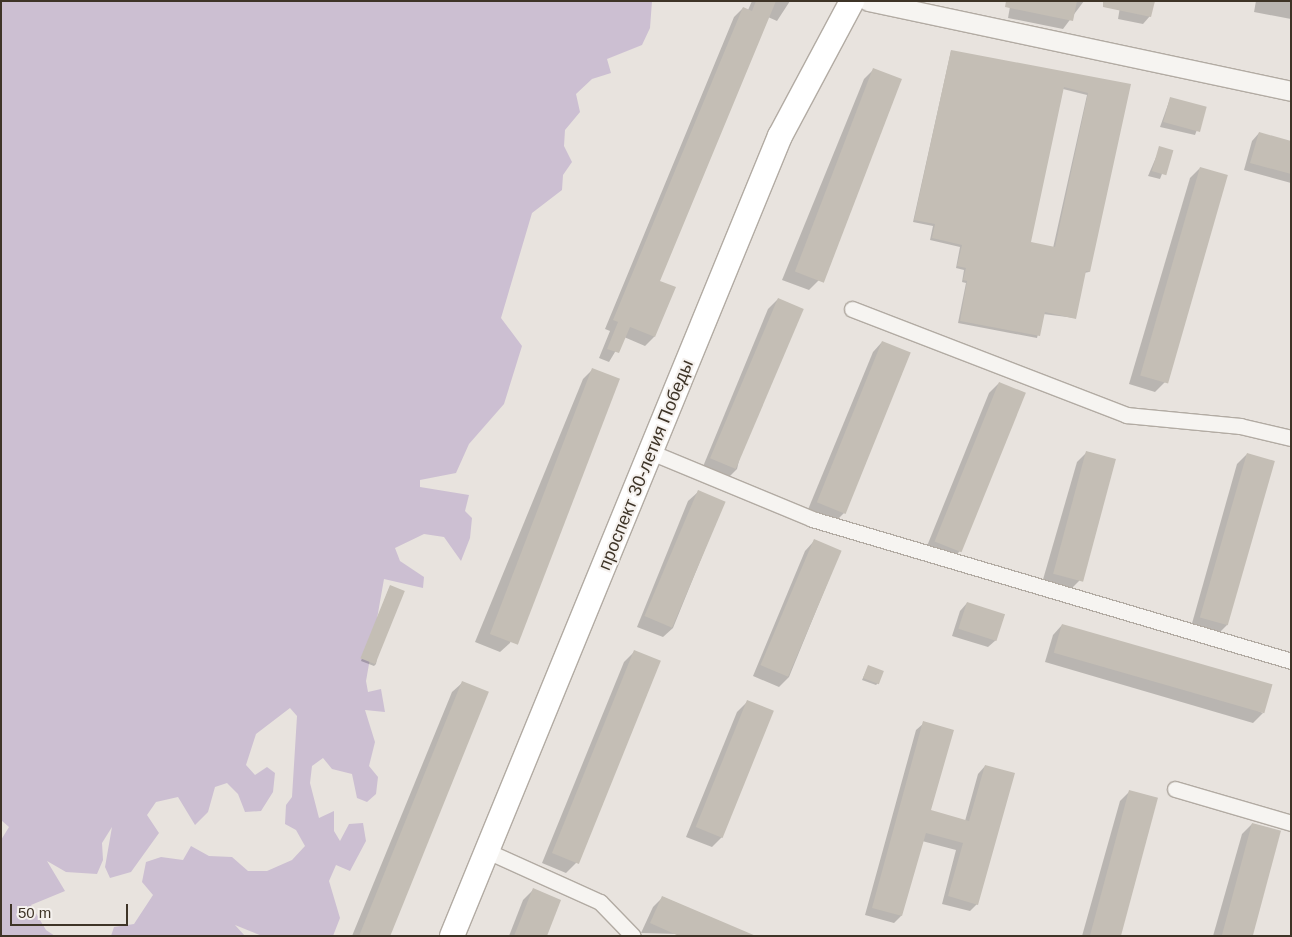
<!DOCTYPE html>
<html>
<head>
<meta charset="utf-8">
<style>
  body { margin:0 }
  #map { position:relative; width:1292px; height:937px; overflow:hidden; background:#e8e3de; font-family:Arial,sans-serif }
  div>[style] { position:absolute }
  .green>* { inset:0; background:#ccbfd2 }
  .shadow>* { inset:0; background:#0003 }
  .building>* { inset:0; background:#c4beb5; transform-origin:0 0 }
  .roads { filter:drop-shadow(1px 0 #b2aba3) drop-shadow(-1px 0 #b2aba3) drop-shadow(0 1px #b2aba3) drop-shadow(0 -1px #b2aba3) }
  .minor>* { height:15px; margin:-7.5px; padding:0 7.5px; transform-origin:7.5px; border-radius:7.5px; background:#f6f4f1 }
  .tertiary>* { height:19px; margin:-9.5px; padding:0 9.5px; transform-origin:9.5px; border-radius:9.5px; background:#f6f4f1 }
  .primary>* { height:24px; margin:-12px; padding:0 12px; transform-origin:12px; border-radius:12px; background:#fff }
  span { translate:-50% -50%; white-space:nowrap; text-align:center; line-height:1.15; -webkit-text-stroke:4px #f5f1ee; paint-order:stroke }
  .street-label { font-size:18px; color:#3e3427 }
  .frame { position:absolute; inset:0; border:2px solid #3e3427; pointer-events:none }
  .scale { position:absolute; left:10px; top:904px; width:118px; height:22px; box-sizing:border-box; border:2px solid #3e3427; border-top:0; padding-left:6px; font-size:15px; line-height:18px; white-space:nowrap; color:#3e3427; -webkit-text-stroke:4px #f5f1ee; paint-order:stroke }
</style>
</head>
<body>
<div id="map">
  <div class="green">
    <div style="clip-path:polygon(1px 1px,652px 1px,650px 28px,642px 45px,607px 59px,611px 73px,592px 79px,576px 94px,580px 112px,565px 130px,564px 146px,572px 162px,563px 175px,562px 190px,532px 213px,501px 318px,522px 346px,504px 404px,469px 444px,456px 473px,420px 480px,420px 487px,469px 495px,465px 511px,472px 518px,470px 538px,461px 561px,444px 537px,424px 534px,395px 548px,400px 561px,424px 577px,423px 588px,384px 579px,366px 681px,368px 692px,381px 689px,385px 712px,365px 710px,375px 742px,369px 766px,378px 777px,376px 794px,367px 802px,357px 798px,352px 774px,332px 769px,323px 758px,312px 766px,310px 783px,319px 818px,334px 811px,334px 831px,340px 841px,349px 824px,363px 823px,366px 841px,350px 871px,336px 865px,329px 881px,340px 918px,333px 936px,262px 936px,235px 925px,245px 936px,111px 936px,114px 927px,134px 924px,153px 895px,142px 882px,146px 862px,161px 857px,183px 860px,191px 846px,209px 856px,232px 857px,248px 871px,267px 871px,292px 860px,305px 846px,296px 830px,285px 824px,286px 805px,292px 797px,297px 716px,290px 708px,256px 734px,246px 765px,255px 775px,267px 767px,275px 773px,273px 792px,261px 811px,245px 812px,238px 794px,227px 783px,215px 787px,208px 812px,195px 825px,178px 797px,156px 802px,147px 815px,159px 833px,131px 872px,110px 878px,105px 867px,112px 827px,102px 843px,103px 860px,97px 874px,66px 872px,47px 861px,65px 891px,31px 905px,46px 930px,55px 936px,1px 936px,1px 840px,9px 827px,1px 820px)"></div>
  </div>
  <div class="shadow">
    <div style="clip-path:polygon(752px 1px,790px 1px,777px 21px,768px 17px,658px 281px,674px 288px,654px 337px,645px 346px,624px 337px,609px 362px,599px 358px,610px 331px,605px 329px,734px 17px,743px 8px,748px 10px)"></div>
    <div style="clip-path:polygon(1011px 1px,1084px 1px,1063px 29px,1008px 18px)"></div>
    <div style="clip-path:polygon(1121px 1px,1150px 16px,1143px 24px,1118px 19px)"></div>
    <div style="clip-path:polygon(1256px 1px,1291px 1px,1291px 19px,1254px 12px)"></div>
    <div style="clip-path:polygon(evenodd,951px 51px,1130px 85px,1089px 272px,1084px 273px,1075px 318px,1043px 314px,1037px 338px,958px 323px,966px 283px,962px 282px,964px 270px,956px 268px,960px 247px,930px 240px,933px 226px,913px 222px,951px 51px,1063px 89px,1087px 95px,1053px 248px,1029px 243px,1063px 89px)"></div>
    <div style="clip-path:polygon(874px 69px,819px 280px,809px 290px,782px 280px,864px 79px)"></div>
    <div style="clip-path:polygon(1170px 99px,1205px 108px,1195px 135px,1160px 127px)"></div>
    <div style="clip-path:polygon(1259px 133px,1291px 142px,1291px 183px,1244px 170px,1252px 141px)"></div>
    <div style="clip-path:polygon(1160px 148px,1171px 151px,1160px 179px,1148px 176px)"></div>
    <div style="clip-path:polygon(1200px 168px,1165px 382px,1155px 392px,1129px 384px,1190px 178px)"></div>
    <div style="clip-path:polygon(778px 299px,737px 469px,727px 479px,702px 469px,768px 309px)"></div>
    <div style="clip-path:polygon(882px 342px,844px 513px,834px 523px,807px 512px,873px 352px)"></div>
    <div style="clip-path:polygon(593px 369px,510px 643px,500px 652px,475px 642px,583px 379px)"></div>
    <div style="clip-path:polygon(999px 383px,960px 551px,950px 561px,925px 551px,989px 393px)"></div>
    <div style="clip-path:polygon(1087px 452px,1114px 460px,1079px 581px,1069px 591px,1042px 583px,1077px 462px)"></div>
    <div style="clip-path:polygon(1247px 454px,1227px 625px,1217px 635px,1191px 627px,1237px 464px)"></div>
    <div style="clip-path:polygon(698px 492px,724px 502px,673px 628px,663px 637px,637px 627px,688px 501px)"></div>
    <div style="clip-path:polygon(814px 541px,840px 552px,789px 677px,779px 687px,753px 676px,805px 551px)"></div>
    <div style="clip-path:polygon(390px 586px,376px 664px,374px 666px,361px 661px)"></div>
    <div style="clip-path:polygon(967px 603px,996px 640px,988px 647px,952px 636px,960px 611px)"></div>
    <div style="clip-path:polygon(1062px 625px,1263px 713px,1253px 723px,1045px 662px,1053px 635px)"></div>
    <div style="clip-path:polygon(634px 652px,576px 863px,566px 873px,542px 863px,624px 662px)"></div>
    <div style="clip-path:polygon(868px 667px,878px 683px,876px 685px,862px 680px)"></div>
    <div style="clip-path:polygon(462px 683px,388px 936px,352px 936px,452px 692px)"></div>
    <div style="clip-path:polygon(747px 702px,722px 837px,712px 847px,686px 837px,737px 712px)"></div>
    <div style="clip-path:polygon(924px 723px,930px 811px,965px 821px,978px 774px,985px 766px,977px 904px,970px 911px,942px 904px,956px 850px,922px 841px,901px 916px,894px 923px,865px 915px,916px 730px)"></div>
    <div style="clip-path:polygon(1130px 791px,1119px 936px,1082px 936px,1120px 801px)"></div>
    <div style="clip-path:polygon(1252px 824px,1250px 936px,1213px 936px,1242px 834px)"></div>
    <div style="clip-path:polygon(533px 890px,545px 936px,509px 936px,523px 900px)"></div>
    <div style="clip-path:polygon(663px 897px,753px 936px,641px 933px,653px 907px)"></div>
  </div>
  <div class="building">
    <div style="clip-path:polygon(756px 1px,776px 1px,660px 281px,676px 287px,655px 337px,630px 327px,619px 353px,607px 349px,618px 322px,613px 320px,743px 7px,752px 11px)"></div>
    <div style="clip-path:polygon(1006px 1px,1077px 1px,1073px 21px,1005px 7px)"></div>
    <div style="clip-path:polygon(1103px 1px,1155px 1px,1151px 17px,1103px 7px)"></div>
    <div style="clip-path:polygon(evenodd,951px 50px,1131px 84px,1090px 272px,1086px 271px,1076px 319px,1045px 312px,1040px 336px,960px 321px,967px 281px,963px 280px,966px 268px,957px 266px,962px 245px,932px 238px,935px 224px,914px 220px,951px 50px,1064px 87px,1088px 93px,1055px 247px,1031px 242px,1064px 87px)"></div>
    <div style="left:873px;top:68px;width:31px;height:218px;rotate:21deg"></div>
    <div style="left:1170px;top:97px;width:38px;height:26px;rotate:15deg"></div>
    <div style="clip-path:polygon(1259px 132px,1291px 141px,1291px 174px,1250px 163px)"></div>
    <div style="left:1159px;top:146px;width:15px;height:26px;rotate:16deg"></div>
    <div style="left:1200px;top:167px;width:29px;height:217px;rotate:16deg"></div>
    <div style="left:778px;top:298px;width:28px;height:174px;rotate:23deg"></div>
    <div style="left:882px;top:341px;width:31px;height:174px;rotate:22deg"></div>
    <div style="left:592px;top:368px;width:30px;height:285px;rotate:21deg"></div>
    <div style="left:999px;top:382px;width:29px;height:172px;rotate:22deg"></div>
    <div style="left:1086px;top:451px;width:31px;height:127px;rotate:15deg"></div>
    <div style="left:1247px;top:453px;width:29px;height:171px;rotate:16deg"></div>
    <div style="left:698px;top:490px;width:30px;height:137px;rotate:23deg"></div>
    <div style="left:814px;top:539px;width:30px;height:137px;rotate:23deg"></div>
    <div style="left:390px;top:585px;width:16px;height:79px;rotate:22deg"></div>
    <div style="left:967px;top:602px;width:40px;height:28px;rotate:18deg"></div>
    <div style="left:1062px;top:624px;width:219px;height:30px;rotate:16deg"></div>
    <div style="left:634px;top:650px;width:29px;height:219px;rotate:22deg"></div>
    <div style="left:868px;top:665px;width:17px;height:14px;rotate:21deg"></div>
    <div style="left:462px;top:681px;width:29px;height:276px;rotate:22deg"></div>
    <div style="left:747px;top:700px;width:29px;height:137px;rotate:22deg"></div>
    <div style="clip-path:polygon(923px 721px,954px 730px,931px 810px,969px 821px,985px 765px,1015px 773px,978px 905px,948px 896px,963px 843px,926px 833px,902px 916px,872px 908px)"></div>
    <div style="left:1129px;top:790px;width:30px;height:151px;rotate:15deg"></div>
    <div style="left:1252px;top:823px;width:30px;height:117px;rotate:15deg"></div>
    <div style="clip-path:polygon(533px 888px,561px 900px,547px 936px,514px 936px)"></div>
    <div style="clip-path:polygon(662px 896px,756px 936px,679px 936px,650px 923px)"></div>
  </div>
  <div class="roads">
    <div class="minor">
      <div style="left:852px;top:309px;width:294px;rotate:21.1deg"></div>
      <div style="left:1126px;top:415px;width:115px;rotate:5.5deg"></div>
      <div style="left:1240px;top:426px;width:52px;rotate:13.2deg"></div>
      <div style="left:653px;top:453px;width:172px;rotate:22.5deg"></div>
      <div style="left:812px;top:519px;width:500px;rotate:16.5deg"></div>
      <div style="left:1175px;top:789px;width:121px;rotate:16.3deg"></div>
      <div style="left:487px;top:851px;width:124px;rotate:24.3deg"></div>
      <div style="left:600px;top:902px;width:47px;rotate:45.9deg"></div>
    </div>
    <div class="tertiary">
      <div style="left:868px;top:1px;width:432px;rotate:12deg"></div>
    </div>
    <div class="primary">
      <div style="left:452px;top:936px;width:865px;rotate:-67.71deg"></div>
      <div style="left:780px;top:136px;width:153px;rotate:-61.9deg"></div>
    </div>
  </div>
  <div class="street-label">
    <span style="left:646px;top:465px;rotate:-68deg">проспект 30-летия Победы</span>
  </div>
  <div class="frame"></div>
  <div class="scale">50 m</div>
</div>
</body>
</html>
